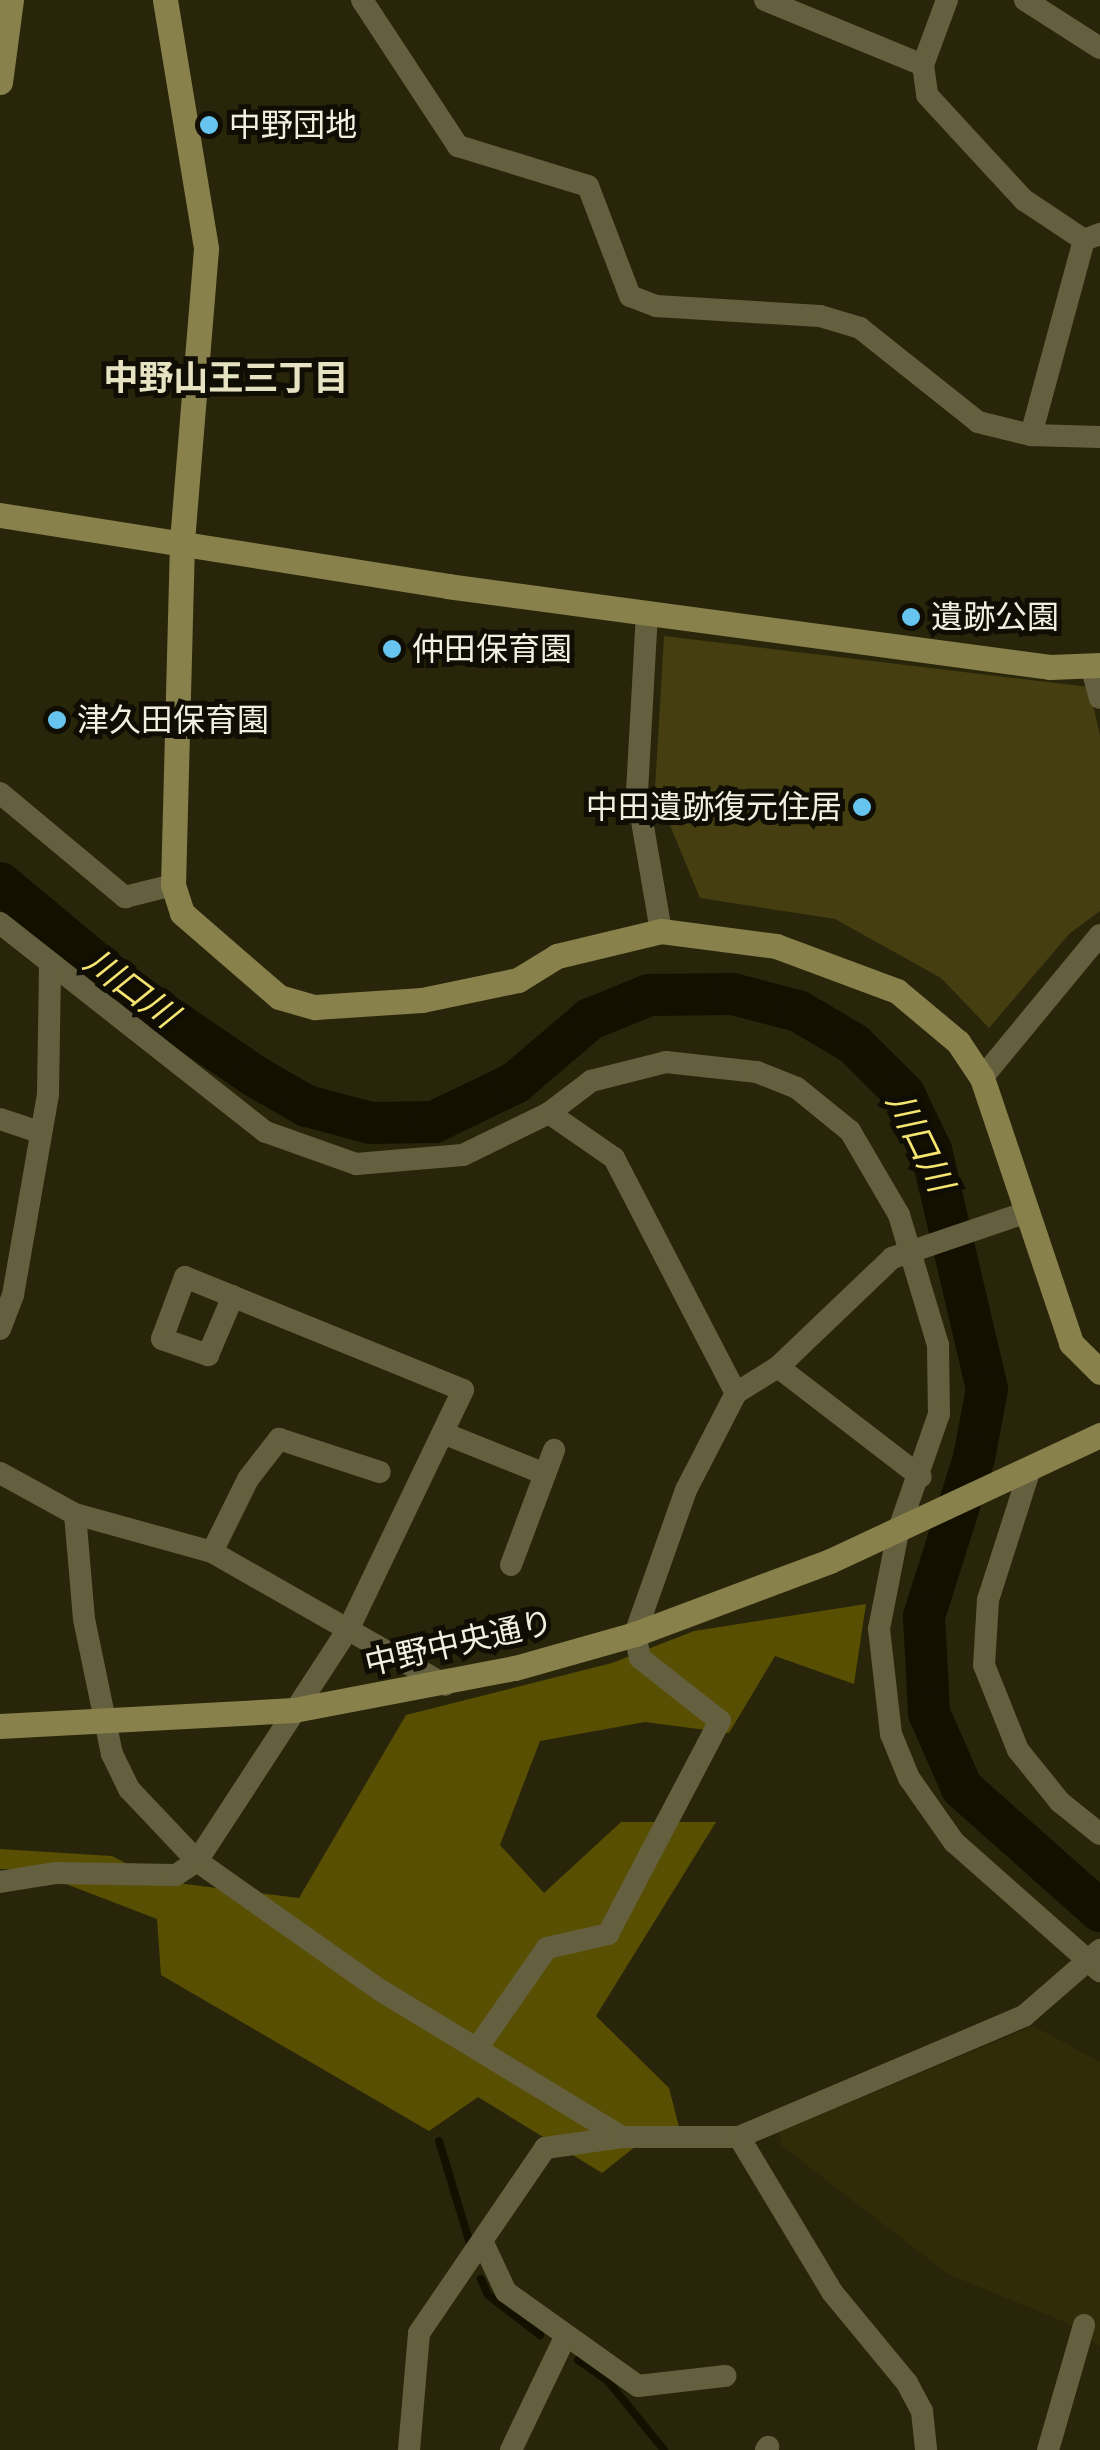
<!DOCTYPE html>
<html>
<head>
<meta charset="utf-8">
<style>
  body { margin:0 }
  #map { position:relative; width:1100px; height:2450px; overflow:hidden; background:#29250a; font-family:Montserrat,"Noto Sans JP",sans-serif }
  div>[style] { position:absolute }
  .built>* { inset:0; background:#312c08 }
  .green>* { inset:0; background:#443e11 }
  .forest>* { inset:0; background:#594f03 }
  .stream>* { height:8px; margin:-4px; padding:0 4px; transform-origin:4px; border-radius:4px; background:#141000 }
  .river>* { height:42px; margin:-21px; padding:0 21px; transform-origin:21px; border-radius:21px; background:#141000 }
  .street>* { height:22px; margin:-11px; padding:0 11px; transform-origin:11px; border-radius:11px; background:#64603f }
  .secondary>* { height:25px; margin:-12.5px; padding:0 12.5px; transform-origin:12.5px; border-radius:12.5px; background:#88814b }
  .dots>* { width:28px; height:28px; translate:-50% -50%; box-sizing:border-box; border:5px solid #100e04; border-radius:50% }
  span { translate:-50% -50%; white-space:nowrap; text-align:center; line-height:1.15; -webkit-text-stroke:10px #100e04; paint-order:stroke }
  .poi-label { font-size:32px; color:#f1efdf }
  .left { translate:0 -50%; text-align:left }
  .right { translate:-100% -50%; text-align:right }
  .street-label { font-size:32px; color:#f1efdf }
  .neighbourhood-label { font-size:35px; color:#e6e2c2; font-weight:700 }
  .water-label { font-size:35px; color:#f6e570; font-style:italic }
</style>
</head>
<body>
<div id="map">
  <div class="built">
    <div style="clip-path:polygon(1033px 2026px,1100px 2062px,1100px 2346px,1065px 2322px,948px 2274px,781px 2145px,780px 2132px)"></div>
  </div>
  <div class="green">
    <div style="clip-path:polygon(664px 636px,1089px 687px,1100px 735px,1100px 911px,1069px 934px,989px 1028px,941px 978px,835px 919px,700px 898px,655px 789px)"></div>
  </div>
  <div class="forest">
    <div style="clip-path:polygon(866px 1604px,854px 1684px,775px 1656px,729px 1733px,645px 1722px,540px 1741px,500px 1845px,544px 1893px,621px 1822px,716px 1822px,596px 2016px,669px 2088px,679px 2127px,655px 2131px,602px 2173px,478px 2097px,429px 2131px,161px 1975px,157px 1919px,27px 1869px,0 1869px,0 1849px,112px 1856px,160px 1881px,299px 1898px,406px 1715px,612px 1663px,694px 1631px)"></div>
  </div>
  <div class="stream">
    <div style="left:439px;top:2141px;width:108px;rotate:73.2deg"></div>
    <div style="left:481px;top:2279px;width:17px;rotate:66deg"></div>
    <div style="left:488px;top:2295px;width:66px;rotate:37.6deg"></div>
    <div style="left:578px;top:2360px;width:35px;rotate:35deg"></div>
    <div style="left:607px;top:2380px;width:90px;rotate:50.8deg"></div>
  </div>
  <div class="river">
    <div style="left:0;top:883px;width:165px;rotate:39.8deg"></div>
    <div style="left:127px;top:989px;width:156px;rotate:34.3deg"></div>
    <div style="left:256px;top:1077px;width:59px;rotate:29.6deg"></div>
    <div style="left:307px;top:1106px;width:66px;rotate:14.9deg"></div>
    <div style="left:371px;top:1123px;width:63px;rotate:-0.9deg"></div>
    <div style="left:434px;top:1122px;width:90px;rotate:-25.7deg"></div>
    <div style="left:515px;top:1083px;width:99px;rotate:-40.5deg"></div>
    <div style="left:590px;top:1019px;width:64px;rotate:-22.1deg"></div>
    <div style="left:649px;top:995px;width:84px;rotate:-0.7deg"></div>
    <div style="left:733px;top:994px;width:67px;rotate:14.7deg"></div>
    <div style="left:798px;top:1011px;width:65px;rotate:30.5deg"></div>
    <div style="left:854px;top:1044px;width:71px;rotate:45deg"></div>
    <div style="left:904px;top:1094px;width:62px;rotate:64.3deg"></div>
    <div style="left:931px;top:1150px;width:245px;rotate:76.8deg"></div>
    <div style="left:987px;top:1389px;width:70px;rotate:100.7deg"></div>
    <div style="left:974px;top:1458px;width:167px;rotate:107.5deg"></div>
    <div style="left:924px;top:1617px;width:96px;rotate:87deg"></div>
    <div style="left:929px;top:1713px;width:82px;rotate:66.3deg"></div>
    <div style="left:962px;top:1788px;width:185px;rotate:41.7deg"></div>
  </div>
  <div class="street">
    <div style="left:362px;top:0;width:175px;rotate:56.7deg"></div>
    <div style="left:458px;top:146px;width:136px;rotate:17.1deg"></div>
    <div style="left:588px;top:186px;width:118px;rotate:69.1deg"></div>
    <div style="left:630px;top:296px;width:28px;rotate:21deg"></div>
    <div style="left:656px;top:306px;width:164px;rotate:3.5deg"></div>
    <div style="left:820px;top:316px;width:42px;rotate:16.7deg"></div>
    <div style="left:860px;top:328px;width:151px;rotate:38.5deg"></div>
    <div style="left:978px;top:422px;width:55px;rotate:13.8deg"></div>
    <div style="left:1031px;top:435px;width:69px;rotate:1.7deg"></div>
    <div style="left:765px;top:0;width:171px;rotate:22.4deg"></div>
    <div style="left:947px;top:0;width:69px;rotate:110.3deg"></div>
    <div style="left:923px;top:65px;width:30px;rotate:82deg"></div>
    <div style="left:927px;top:95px;width:143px;rotate:47.3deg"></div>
    <div style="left:1024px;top:200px;width:72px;rotate:33.7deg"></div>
    <div style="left:1084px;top:240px;width:17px;rotate:-21deg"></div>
    <div style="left:1025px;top:0;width:89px;rotate:32.6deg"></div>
    <div style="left:1031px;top:435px;width:202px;rotate:-74.8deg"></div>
    <div style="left:647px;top:613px;width:179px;rotate:93.2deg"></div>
    <div style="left:637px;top:792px;width:141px;rotate:80.2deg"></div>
    <div style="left:1091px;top:665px;width:34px;rotate:75deg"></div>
    <div style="left:0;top:793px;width:163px;rotate:39.8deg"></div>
    <div style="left:125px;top:897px;width:49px;rotate:-14deg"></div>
    <div style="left:0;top:923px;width:338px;rotate:38.2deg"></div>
    <div style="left:266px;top:1132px;width:96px;rotate:19.6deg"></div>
    <div style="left:356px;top:1164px;width:107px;rotate:-4.8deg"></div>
    <div style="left:463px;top:1155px;width:96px;rotate:-26deg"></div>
    <div style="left:549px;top:1113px;width:53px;rotate:-37.3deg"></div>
    <div style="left:591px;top:1081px;width:77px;rotate:-14.2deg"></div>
    <div style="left:666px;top:1062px;width:92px;rotate:6.3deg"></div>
    <div style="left:757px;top:1072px;width:43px;rotate:21.8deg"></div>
    <div style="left:797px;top:1088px;width:68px;rotate:39.1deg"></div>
    <div style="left:850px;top:1131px;width:97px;rotate:59.7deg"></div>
    <div style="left:899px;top:1215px;width:136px;rotate:73.3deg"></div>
    <div style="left:938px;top:1345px;width:69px;rotate:89.2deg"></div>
    <div style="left:939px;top:1414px;width:125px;rotate:109.2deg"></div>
    <div style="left:898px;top:1532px;width:99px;rotate:101.1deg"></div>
    <div style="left:879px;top:1629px;width:106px;rotate:83.5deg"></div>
    <div style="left:891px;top:1734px;width:48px;rotate:67.8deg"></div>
    <div style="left:909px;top:1778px;width:78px;rotate:54.9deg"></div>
    <div style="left:954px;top:1842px;width:195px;rotate:41.5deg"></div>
    <div style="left:982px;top:1078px;width:185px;rotate:-50.5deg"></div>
    <div style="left:549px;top:1113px;width:79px;rotate:34.7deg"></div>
    <div style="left:614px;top:1158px;width:265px;rotate:62.6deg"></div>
    <div style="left:0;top:1119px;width:41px;rotate:18.4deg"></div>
    <div style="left:0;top:1329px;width:36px;rotate:-69deg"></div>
    <div style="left:13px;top:1295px;width:204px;rotate:-80.1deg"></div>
    <div style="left:48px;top:1094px;width:131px;rotate:-89.1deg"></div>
    <div style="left:778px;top:1367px;width:180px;rotate:37.6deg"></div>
    <div style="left:443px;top:1433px;width:110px;rotate:21.9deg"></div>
    <div style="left:1030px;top:1469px;width:138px;rotate:107.8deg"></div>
    <div style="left:988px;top:1600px;width:65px;rotate:93.5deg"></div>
    <div style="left:984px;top:1665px;width:92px;rotate:68.2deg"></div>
    <div style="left:1018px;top:1750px;width:67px;rotate:51.1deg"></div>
    <div style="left:1060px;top:1802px;width:51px;rotate:38.7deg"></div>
    <div style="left:0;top:1473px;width:85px;rotate:28.7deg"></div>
    <div style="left:75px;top:1514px;width:142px;rotate:15.5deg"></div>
    <div style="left:212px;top:1552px;width:268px;rotate:29.7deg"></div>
    <div style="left:75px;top:1514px;width:105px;rotate:85.1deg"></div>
    <div style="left:84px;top:1619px;width:138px;rotate:78.3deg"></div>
    <div style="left:112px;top:1754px;width:39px;rotate:64deg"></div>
    <div style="left:129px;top:1789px;width:99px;rotate:46.6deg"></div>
    <div style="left:197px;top:1861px;width:224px;rotate:35.2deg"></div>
    <div style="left:380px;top:1990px;width:283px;rotate:31.3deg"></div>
    <div style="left:212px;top:1552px;width:81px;rotate:-63.7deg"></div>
    <div style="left:248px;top:1479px;width:51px;rotate:-52.2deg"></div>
    <div style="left:279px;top:1439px;width:106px;rotate:18.1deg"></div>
    <div style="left:511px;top:1565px;width:123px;rotate:-69.5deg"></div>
    <div style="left:0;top:1882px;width:57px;rotate:-9.1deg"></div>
    <div style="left:56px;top:1873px;width:120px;rotate:1deg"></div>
    <div style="left:176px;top:1875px;width:25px;rotate:-34deg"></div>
    <div style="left:197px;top:1861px;width:278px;rotate:-56.9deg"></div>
    <div style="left:349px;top:1628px;width:264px;rotate:-64.4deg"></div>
    <div style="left:463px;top:1390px;width:300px;rotate:-157.9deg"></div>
    <div style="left:185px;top:1277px;width:66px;rotate:110.4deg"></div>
    <div style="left:162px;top:1339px;width:49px;rotate:19.2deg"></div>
    <div style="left:208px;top:1355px;width:64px;rotate:-67deg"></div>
    <div style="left:480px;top:2044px;width:117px;rotate:-55.1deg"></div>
    <div style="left:547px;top:1948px;width:63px;rotate:-12.9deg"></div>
    <div style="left:608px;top:1934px;width:241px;rotate:-62.3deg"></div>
    <div style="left:720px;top:1721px;width:102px;rotate:-141.8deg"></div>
    <div style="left:640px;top:1658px;width:25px;rotate:-102deg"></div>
    <div style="left:635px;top:1634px;width:153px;rotate:-70.5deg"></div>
    <div style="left:686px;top:1490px;width:109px;rotate:-62.7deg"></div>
    <div style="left:736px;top:1393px;width:49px;rotate:-31.8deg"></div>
    <div style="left:778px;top:1367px;width:158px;rotate:-43.7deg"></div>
    <div style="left:892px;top:1258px;width:143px;rotate:-18.8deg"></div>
    <div style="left:739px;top:2137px;width:181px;rotate:59deg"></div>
    <div style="left:832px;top:2292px;width:118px;rotate:50.5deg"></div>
    <div style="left:907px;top:2383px;width:32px;rotate:62deg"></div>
    <div style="left:922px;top:2411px;width:39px;rotate:84deg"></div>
    <div style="left:483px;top:2243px;width:54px;rotate:64.9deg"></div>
    <div style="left:506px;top:2292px;width:162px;rotate:35.5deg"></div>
    <div style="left:638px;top:2386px;width:88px;rotate:-6.6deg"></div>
    <div style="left:409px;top:2450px;width:117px;rotate:-85.1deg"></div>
    <div style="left:419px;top:2333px;width:224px;rotate:-55.7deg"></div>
    <div style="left:545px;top:2148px;width:78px;rotate:-8.1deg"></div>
    <div style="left:622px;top:2137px;width:117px"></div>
    <div style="left:739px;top:2137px;width:310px;rotate:-23deg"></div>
    <div style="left:1024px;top:2016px;width:101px;rotate:-41deg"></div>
    <div style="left:511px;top:2450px;width:127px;rotate:-64.4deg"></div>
    <div style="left:766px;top:2450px;width:4px;rotate:-56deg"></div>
    <div style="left:1048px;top:2450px;width:130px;rotate:-73.9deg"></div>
  </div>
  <div class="secondary">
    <div style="left:165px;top:0;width:252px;rotate:80.6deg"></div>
    <div style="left:206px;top:249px;width:294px;rotate:94.7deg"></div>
    <div style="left:182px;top:542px;width:343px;rotate:91.5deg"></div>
    <div style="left:173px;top:885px;width:29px;rotate:72deg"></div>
    <div style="left:182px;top:913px;width:128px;rotate:40.9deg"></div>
    <div style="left:279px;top:997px;width:37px;rotate:16deg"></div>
    <div style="left:315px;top:1007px;width:107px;rotate:-3.7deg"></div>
    <div style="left:422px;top:1000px;width:98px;rotate:-11.8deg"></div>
    <div style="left:518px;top:980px;width:46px;rotate:-31.6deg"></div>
    <div style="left:557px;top:956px;width:107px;rotate:-13.5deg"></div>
    <div style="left:661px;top:931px;width:116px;rotate:7.4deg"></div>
    <div style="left:776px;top:946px;width:129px;rotate:20.4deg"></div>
    <div style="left:897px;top:991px;width:80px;rotate:39.9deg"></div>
    <div style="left:958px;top:1042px;width:43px;rotate:56.3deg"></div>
    <div style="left:982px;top:1078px;width:280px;rotate:71.4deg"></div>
    <div style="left:1071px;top:1343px;width:41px;rotate:45deg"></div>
    <div style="left:0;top:82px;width:83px;rotate:-82.4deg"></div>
    <div style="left:0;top:515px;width:453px;rotate:9deg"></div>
    <div style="left:447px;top:586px;width:608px;rotate:7.65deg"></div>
    <div style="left:1050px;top:667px;width:50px;rotate:-2.3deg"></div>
    <div style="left:0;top:1726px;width:294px;rotate:-3.1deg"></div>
    <div style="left:294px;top:1710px;width:225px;rotate:-10.8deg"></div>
    <div style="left:515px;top:1668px;width:125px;rotate:-15.8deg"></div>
    <div style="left:635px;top:1634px;width:208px;rotate:-20.5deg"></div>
    <div style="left:830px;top:1561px;width:298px;rotate:-25deg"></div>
  </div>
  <div class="dots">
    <div style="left:209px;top:125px;background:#66c4ef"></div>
    <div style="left:911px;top:617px;background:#66c4ef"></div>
    <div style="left:392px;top:649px;background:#66c4ef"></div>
    <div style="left:57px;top:720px;background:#66c4ef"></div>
    <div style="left:862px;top:807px;background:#66c4ef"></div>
  </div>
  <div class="poi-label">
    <span class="left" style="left:229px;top:125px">中野団地</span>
    <span class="left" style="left:931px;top:617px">遺跡公園</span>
    <span class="left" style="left:412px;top:649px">仲田保育園</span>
    <span class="left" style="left:77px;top:720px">津久田保育園</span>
    <span class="right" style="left:842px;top:807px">中田遺跡復元住居</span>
  </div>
  <div class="street-label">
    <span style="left:459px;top:1643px;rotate:-13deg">中野中央通り</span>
  </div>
  <div class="neighbourhood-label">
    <span style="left:226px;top:378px">中野山王三丁目</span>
  </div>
  <div class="water-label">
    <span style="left:131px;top:988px;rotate:37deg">川口川</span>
    <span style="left:920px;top:1142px;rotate:64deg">川口川</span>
  </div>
</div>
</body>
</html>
